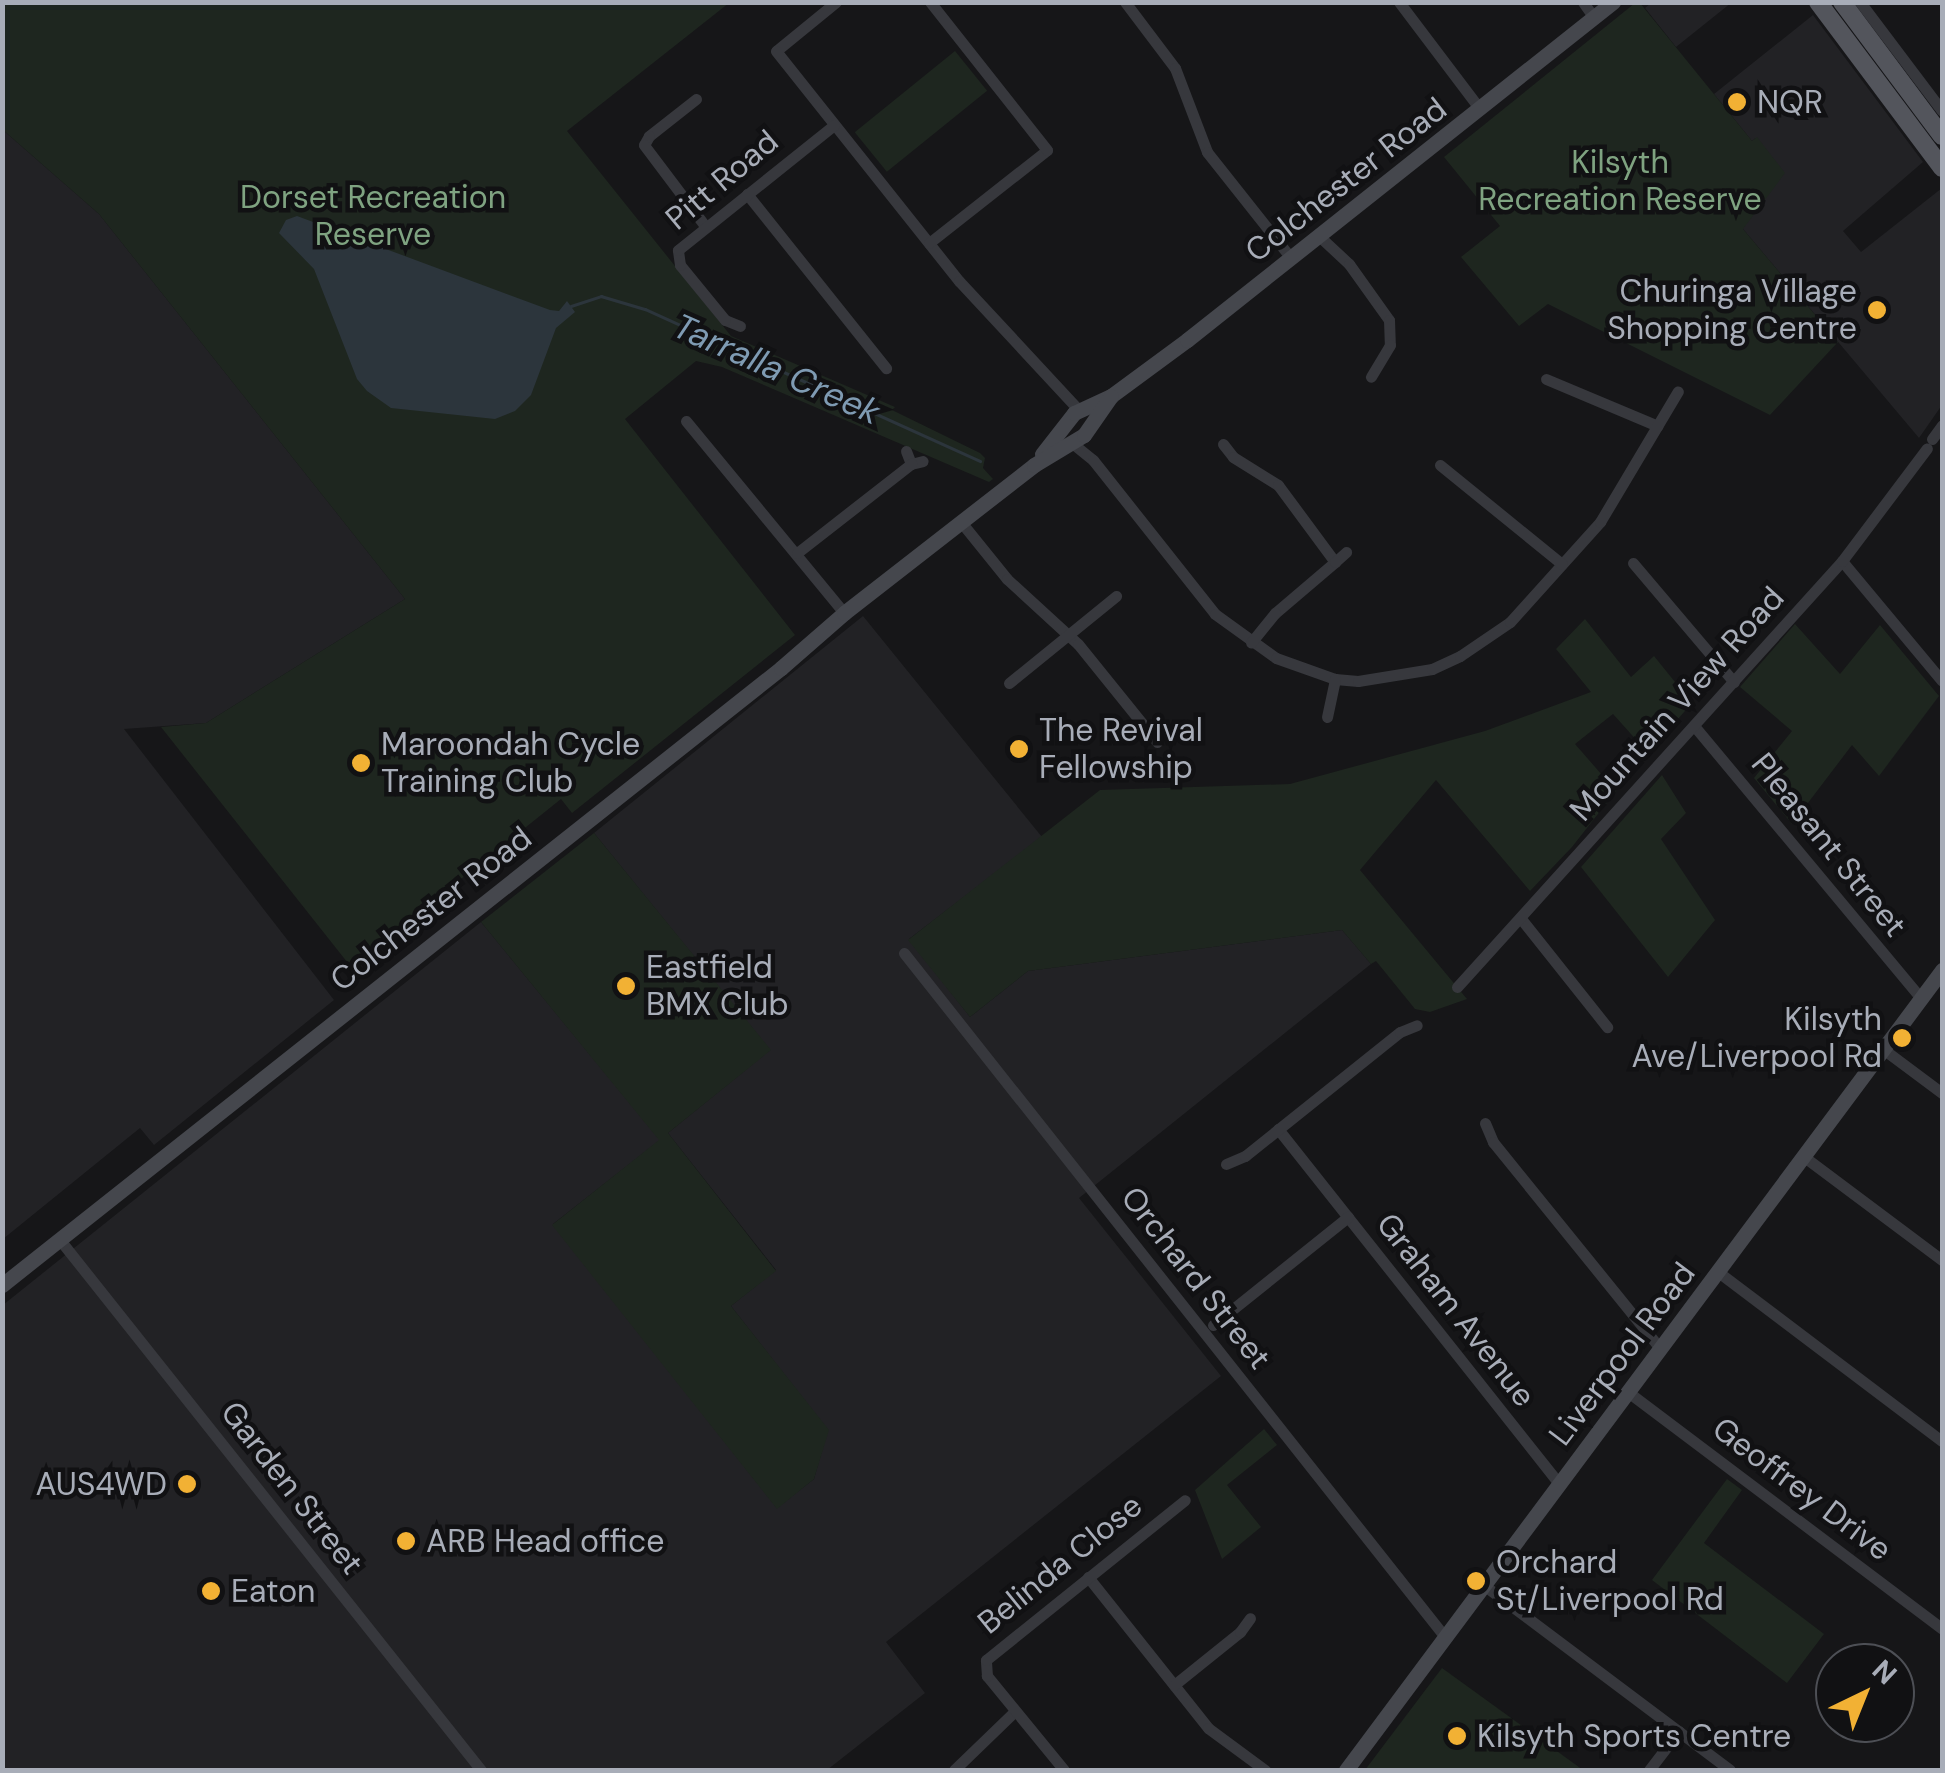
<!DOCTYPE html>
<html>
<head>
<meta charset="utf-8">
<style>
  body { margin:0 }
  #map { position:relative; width:1945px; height:1773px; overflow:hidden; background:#161618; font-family:"DM Sans",sans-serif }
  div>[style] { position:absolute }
  .built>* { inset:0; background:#222225 }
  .green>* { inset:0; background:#1e261f; transform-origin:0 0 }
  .water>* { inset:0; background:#2c353c }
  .stream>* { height:2.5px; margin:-1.25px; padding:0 1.25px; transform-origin:1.25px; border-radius:1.25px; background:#2c353c }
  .street>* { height:11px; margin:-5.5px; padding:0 5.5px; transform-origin:5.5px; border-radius:5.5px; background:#37383d }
  .secondary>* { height:15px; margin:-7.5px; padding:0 7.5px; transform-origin:7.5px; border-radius:7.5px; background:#45474d }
  .primary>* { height:18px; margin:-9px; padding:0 9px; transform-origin:9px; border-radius:9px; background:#53555c }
  .dots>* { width:28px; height:28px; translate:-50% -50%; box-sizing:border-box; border:5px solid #111113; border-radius:50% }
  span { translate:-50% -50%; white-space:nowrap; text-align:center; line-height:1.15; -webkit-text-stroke:9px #111113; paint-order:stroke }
  .poi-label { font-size:32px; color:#a8adb8 }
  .left { translate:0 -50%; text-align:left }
  .right { translate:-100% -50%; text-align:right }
  .park-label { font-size:32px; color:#7fa381 }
  .street-label { font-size:32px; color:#a8adb8 }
  .water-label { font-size:35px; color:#7f9bb3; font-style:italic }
  .frame { position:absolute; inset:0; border:5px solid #a8adb8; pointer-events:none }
  .north { position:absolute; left:1815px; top:1643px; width:100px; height:100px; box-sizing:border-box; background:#111113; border:2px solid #4d4f55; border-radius:50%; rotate:43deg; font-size:28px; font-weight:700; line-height:40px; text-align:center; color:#a8adb8 }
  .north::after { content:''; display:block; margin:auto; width:35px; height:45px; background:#f2b134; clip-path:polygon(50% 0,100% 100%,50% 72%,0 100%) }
</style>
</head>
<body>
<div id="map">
  <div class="built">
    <div style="clip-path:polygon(1651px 3px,1651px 2px,1731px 3px,1676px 47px,1645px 8px)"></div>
    <div style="clip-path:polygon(1813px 15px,1923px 162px,1843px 231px,1861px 252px,1942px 188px,1942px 405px,1919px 438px,1743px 229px,1756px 138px,1752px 141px,1714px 94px)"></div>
    <div style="clip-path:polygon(3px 130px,99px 214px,405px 599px,206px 723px,124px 729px,334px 1000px,154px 1145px,140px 1128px,3px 1239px)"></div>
    <div style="clip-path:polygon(863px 616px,1042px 837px,909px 939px,970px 1017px,1028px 971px,1342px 930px,1371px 964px,1079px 1198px,1221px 1376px,886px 1642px,925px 1693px,827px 1770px,3px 1770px,3px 1305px,481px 922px,660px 1140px,553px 1224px,777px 1508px,814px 1479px,828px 1430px,731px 1306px,776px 1270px,668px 1133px,770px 1050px,594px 833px)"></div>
  </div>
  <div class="green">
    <div style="clip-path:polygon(2px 3px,729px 3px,567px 131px,731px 336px,895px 407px,892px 410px,980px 453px,985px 458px,983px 468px,993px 479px,989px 482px,722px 367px,696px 361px,625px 419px,795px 635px,572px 813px,561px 799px,351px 967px,161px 727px,206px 723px,405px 599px,99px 214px,3px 130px)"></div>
    <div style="clip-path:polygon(1635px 3px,1640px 3px,1752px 141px,1757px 137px,1785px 173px,1743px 229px,1838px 342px,1770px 415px,1548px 304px,1519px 326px,1461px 257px,1500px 226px,1444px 157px)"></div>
    <div style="left:955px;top:51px;width:51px;height:129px;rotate:51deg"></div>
    <div style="clip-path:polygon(1585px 619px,1631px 677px,1654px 656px,1692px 703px,1648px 753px,1613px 714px,1575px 744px,1616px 791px,1572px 847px,1530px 891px,1436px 780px,1360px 870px,1467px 999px,1430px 1012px,1415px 1009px,1376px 961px,1371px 964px,1342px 930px,1028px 971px,970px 1017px,908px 940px,1100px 790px,1290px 784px,1485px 731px,1591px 692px,1556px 649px)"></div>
    <div style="clip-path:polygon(1795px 624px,1840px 674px,1880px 625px,1939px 696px,1879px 776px,1852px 745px,1792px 824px,1754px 778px,1792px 731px,1740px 687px)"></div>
    <div style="clip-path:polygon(1662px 775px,1686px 813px,1661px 839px,1715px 920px,1668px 977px,1581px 867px)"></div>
    <div style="clip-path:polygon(594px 833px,771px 1050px,668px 1133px,776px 1271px,731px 1306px,829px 1430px,814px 1479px,777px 1509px,552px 1225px,659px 1140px,481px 922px)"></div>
    <div style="clip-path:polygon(1264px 1429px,1277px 1445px,1227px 1485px,1261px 1527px,1222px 1559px,1195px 1490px)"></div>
    <div style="clip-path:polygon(1727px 1479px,1742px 1490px,1704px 1543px,1824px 1634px,1787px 1683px,1652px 1580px)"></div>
    <div style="clip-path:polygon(1442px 1668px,1583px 1770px,1365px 1770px)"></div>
  </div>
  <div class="water">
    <div style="clip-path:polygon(297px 216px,550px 310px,559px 311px,567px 301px,575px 312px,556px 328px,531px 395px,515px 411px,495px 419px,391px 408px,367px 391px,357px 379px,314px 269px,279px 233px,286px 220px)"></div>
  </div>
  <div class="stream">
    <div style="left:571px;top:306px;width:32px;rotate:-18deg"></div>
    <div style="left:601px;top:296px;width:46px;rotate:16.5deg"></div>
    <div style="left:645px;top:309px;width:368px;rotate:24.4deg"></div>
  </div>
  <div class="street">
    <div style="left:836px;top:2px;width:77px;rotate:140.8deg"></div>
    <div style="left:776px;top:51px;width:294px;rotate:51.5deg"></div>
    <div style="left:959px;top:281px;width:178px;rotate:47.1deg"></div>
    <div style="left:1125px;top:2px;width:83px;rotate:52.9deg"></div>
    <div style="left:1175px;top:68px;width:90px;rotate:69.1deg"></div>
    <div style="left:1207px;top:152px;width:135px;rotate:51.6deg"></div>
    <div style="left:1399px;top:2px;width:134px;rotate:52.9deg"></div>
    <div style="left:1583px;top:2px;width:19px;rotate:55deg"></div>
    <div style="left:1860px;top:2px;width:136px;rotate:53deg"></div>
    <div style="left:696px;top:99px;width:60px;rotate:141.8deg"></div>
    <div style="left:649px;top:136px;width:10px;rotate:119deg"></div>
    <div style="left:644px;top:145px;width:101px;rotate:53deg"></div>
    <div style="left:747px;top:194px;width:223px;rotate:51.4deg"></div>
    <div style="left:1319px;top:236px;width:41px;rotate:43deg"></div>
    <div style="left:1349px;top:264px;width:69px;rotate:54.5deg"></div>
    <div style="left:1389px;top:320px;width:25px;rotate:88deg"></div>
    <div style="left:1390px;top:345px;width:37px;rotate:121deg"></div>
    <div style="left:929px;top:243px;width:150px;rotate:-38.2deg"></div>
    <div style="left:1047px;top:150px;width:189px;rotate:-128.3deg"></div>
    <div style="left:740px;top:326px;width:16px;rotate:-158deg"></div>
    <div style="left:725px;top:320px;width:71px;rotate:-129.3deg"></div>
    <div style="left:680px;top:265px;width:15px;rotate:-98deg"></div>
    <div style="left:678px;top:250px;width:200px;rotate:-38.7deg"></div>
    <div style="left:1546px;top:379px;width:121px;rotate:22.8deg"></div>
    <div style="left:686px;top:421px;width:249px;rotate:50.5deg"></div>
    <div style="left:1932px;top:439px;width:17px;rotate:-54deg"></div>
    <div style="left:1072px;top:443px;width:27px;rotate:39deg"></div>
    <div style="left:1093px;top:460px;width:196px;rotate:51.6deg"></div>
    <div style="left:1215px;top:614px;width:75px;rotate:35.8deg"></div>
    <div style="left:1276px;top:658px;width:63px;rotate:19.6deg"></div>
    <div style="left:1335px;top:679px;width:23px;rotate:5deg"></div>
    <div style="left:1358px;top:681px;width:75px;rotate:-9.2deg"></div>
    <div style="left:1432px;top:669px;width:31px;rotate:-25deg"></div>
    <div style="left:1460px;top:656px;width:60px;rotate:-34.2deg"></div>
    <div style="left:1510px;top:622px;width:135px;rotate:-48deg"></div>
    <div style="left:1600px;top:522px;width:152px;rotate:-59.2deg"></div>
    <div style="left:1223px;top:444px;width:16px;rotate:52deg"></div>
    <div style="left:1233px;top:457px;width:53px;rotate:31.9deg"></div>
    <div style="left:1278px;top:485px;width:96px;rotate:53.5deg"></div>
    <div style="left:1335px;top:562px;width:79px;rotate:139.6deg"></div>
    <div style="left:1275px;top:613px;width:38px;rotate:129deg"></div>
    <div style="left:906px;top:451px;width:14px;rotate:69deg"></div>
    <div style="left:911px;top:464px;width:12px;rotate:-14deg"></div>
    <div style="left:1440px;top:465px;width:157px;rotate:39.1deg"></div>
    <div style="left:961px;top:522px;width:73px;rotate:51.1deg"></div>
    <div style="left:1007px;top:579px;width:96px;rotate:42.5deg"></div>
    <div style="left:1078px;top:644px;width:126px;rotate:51.1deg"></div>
    <div style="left:797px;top:553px;width:145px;rotate:-38deg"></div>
    <div style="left:1842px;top:561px;width:156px;rotate:50.2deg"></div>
    <div style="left:1335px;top:562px;width:15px;rotate:-42deg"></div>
    <div style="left:1633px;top:563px;width:156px;rotate:49.7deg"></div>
    <div style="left:1009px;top:683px;width:138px;rotate:-39.1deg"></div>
    <div style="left:1327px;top:717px;width:39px;rotate:-78deg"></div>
    <div style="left:1695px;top:727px;width:353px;rotate:50.2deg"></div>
    <div style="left:1522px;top:920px;width:137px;rotate:51.5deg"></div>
    <div style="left:904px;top:953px;width:872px;rotate:51.66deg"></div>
    <div style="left:1457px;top:987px;width:574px;rotate:-47.89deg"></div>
    <div style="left:1842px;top:561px;width:141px;rotate:-53deg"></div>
    <div style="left:1883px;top:1049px;width:74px;rotate:36.7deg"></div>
    <div style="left:1485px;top:1123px;width:21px;rotate:67deg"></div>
    <div style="left:1493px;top:1142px;width:265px;rotate:51deg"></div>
    <div style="left:1278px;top:1129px;width:452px;rotate:51.6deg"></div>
    <div style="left:1803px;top:1156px;width:174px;rotate:36.8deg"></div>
    <div style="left:1226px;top:1164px;width:21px;rotate:-23deg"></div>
    <div style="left:1245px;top:1156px;width:198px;rotate:-38.7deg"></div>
    <div style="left:1400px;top:1032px;width:18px;rotate:-22deg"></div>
    <div style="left:60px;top:1240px;width:677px;rotate:51.54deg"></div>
    <div style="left:1717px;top:1271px;width:282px;rotate:37.1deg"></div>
    <div style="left:1213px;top:1325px;width:173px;rotate:-38.7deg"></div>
    <div style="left:1628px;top:1392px;width:393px;rotate:37deg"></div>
    <div style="left:1088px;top:1577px;width:193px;rotate:51.5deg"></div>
    <div style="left:1208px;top:1728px;width:71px;rotate:36.4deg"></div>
    <div style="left:1485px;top:1586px;width:306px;rotate:36.9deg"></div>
    <div style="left:1174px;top:1685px;width:85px;rotate:-38.8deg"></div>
    <div style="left:1240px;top:1632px;width:17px;rotate:-54deg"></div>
    <div style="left:954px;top:1770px;width:85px;rotate:-44deg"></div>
    <div style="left:1064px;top:1770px;width:122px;rotate:-129.3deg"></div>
    <div style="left:987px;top:1676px;width:16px;rotate:-94deg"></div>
    <div style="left:986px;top:1660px;width:255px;rotate:-38.8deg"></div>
    <div style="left:1649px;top:1770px;width:49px;rotate:-52.4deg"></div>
  </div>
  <div class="secondary">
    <div style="left:1042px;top:454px;width:52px;rotate:-52deg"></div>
    <div style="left:1074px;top:413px;width:41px;rotate:-24.7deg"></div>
    <div style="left:1111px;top:396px;width:94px;rotate:-36.4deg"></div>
    <div style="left:1187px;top:340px;width:544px;rotate:-38.43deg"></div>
    <div style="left:2px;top:1285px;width:994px;rotate:-38.38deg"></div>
    <div style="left:781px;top:668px;width:84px;rotate:-41.1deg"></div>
    <div style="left:844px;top:613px;width:241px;rotate:-37.9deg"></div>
    <div style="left:1034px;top:465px;width:58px;rotate:-31deg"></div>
    <div style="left:1084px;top:435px;width:47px;rotate:-55.3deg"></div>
    <div style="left:1346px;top:1770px;width:998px;rotate:-53.31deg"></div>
  </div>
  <div class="primary">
    <div style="left:1818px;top:2px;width:207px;rotate:53.2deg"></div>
    <div style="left:1842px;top:2px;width:167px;rotate:53.3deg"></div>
  </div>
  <div class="dots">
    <div style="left:1737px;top:102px;background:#f2b134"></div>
    <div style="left:1877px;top:310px;background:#f2b134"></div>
    <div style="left:1019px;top:749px;background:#f2b134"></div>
    <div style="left:361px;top:763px;background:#f2b134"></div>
    <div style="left:626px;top:986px;background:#f2b134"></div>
    <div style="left:1902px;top:1038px;background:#f2b134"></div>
    <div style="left:187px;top:1484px;background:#f2b134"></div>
    <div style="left:406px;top:1541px;background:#f2b134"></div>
    <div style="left:1476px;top:1581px;background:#f2b134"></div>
    <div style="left:211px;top:1591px;background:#f2b134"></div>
    <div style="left:1457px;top:1736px;background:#f2b134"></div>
  </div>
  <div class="poi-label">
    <span class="left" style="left:1757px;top:102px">NQR</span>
    <span class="right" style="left:1857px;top:310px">Churinga Village<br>Shopping Centre</span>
    <span class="left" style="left:1039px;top:749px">The Revival<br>Fellowship</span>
    <span class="left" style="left:381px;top:763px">Maroondah Cycle<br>Training Club</span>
    <span class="left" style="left:646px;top:986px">Eastfield<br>BMX Club</span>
    <span class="right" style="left:1882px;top:1038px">Kilsyth<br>Ave/Liverpool Rd</span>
    <span class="right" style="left:167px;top:1484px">AUS4WD</span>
    <span class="left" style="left:426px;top:1541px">ARB Head office</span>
    <span class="left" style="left:1496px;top:1581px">Orchard<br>St/Liverpool Rd</span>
    <span class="left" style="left:231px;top:1591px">Eaton</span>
    <span class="left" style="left:1477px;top:1736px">Kilsyth Sports Centre</span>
  </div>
  <div class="park-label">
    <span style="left:1620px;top:181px">Kilsyth<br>Recreation Reserve</span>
    <span style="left:373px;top:216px">Dorset Recreation<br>Reserve</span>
  </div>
  <div class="street-label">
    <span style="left:722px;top:180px;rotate:-40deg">Pitt Road</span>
    <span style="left:1346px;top:180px;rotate:-38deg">Colchester Road</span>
    <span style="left:1677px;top:704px;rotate:-48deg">Mountain View Road</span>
    <span style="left:1829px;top:845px;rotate:51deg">Pleasant Street</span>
    <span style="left:431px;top:909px;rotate:-38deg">Colchester Road</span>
    <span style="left:1196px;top:1278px;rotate:52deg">Orchard Street</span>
    <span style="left:1456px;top:1310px;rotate:52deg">Graham Avenue</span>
    <span style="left:1622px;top:1354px;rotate:-53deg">Liverpool Road</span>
    <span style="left:292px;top:1488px;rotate:52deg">Garden Street</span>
    <span style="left:1802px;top:1489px;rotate:37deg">Geoffrey Drive</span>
    <span style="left:1060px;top:1564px;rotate:-39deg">Belinda Close</span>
  </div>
  <div class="water-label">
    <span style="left:777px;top:369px;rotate:24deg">Tarralla Creek</span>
  </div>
  <div class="frame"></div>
  <div class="north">N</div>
</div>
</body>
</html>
